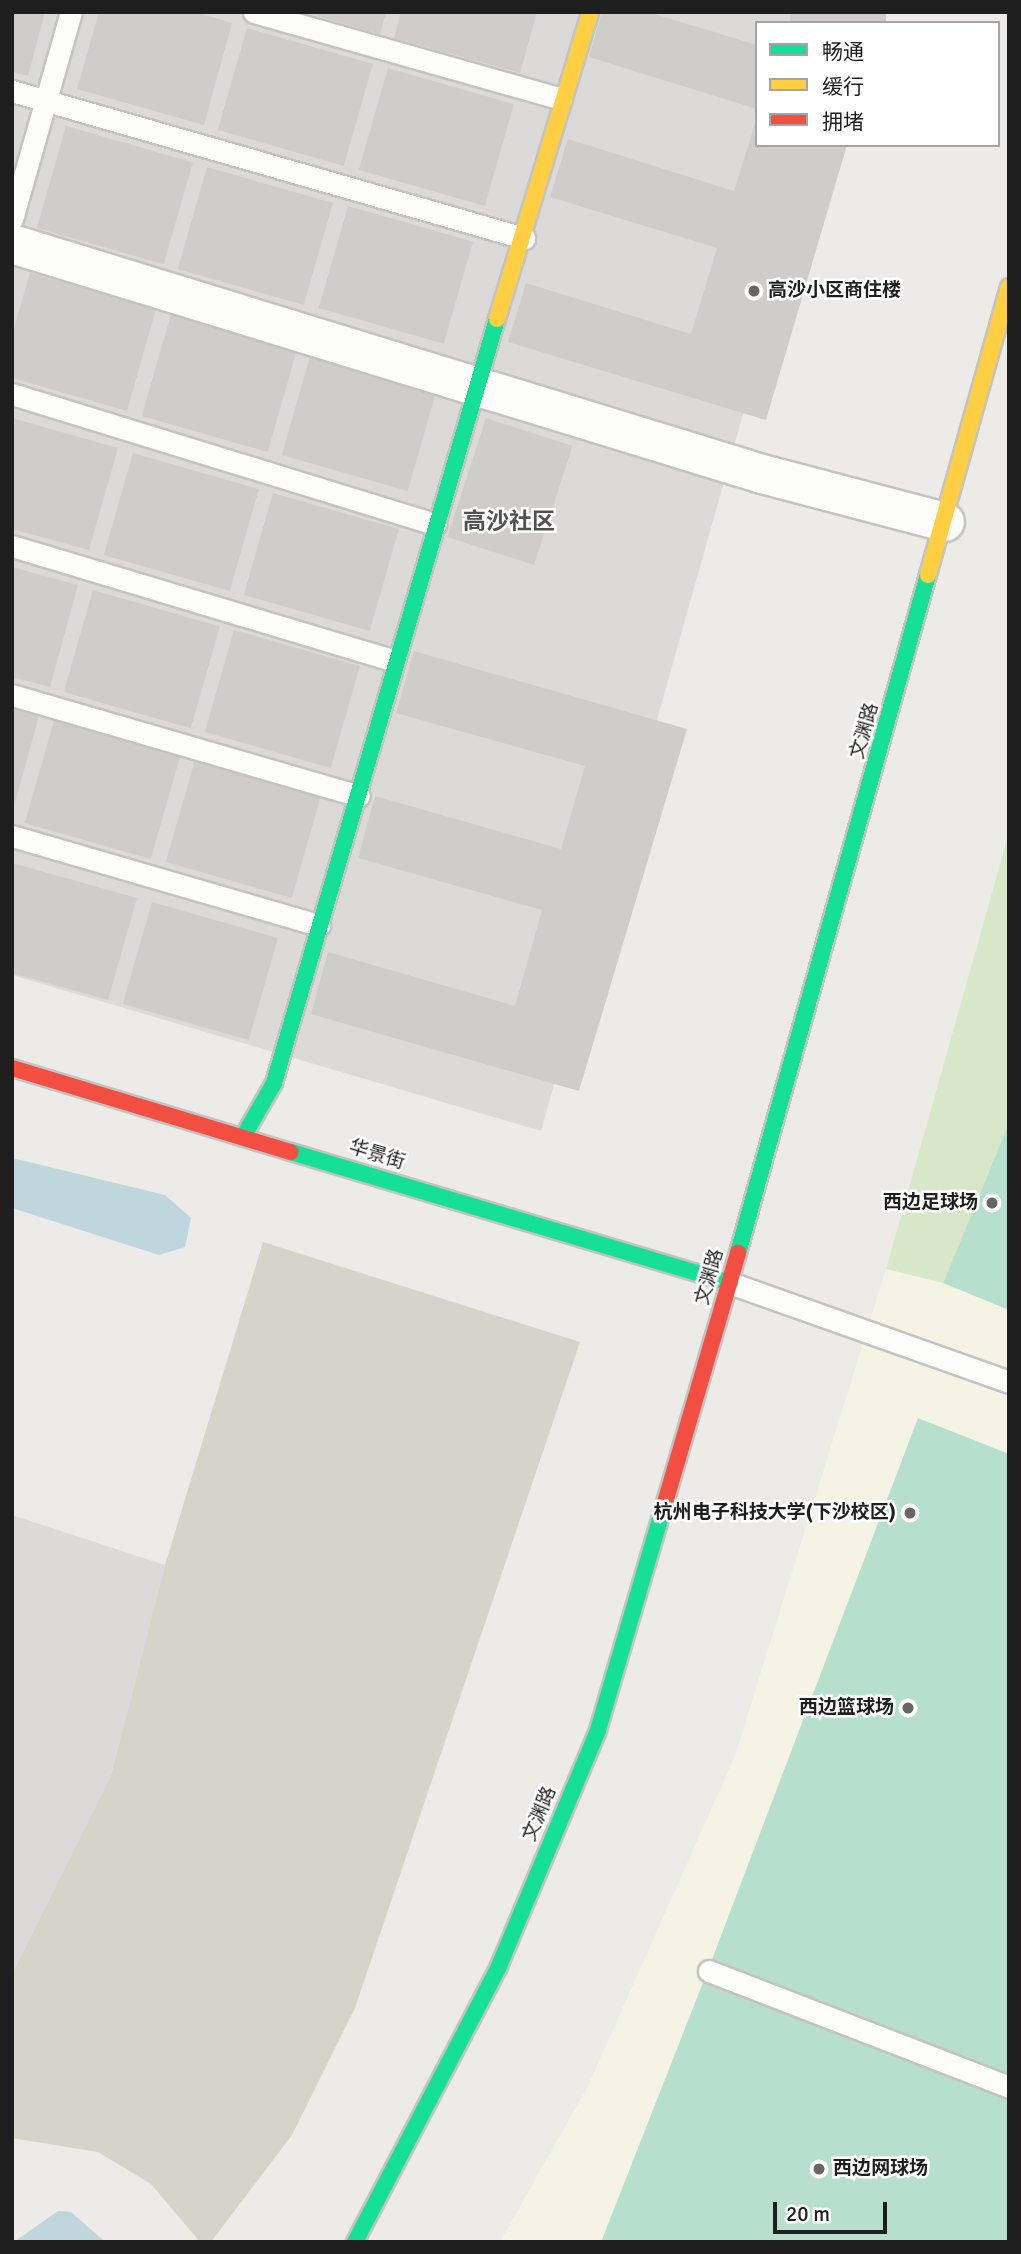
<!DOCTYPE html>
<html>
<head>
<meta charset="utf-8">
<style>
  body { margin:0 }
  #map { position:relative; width:1021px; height:2254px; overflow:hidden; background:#ecebe7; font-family:Signika,"Noto Sans SC",sans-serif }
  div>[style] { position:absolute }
  .residential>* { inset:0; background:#dbdad8 }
  .education>* { inset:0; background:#f5f4e4 }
  .construction>* { inset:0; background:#d5d4ca }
  .grass>* { inset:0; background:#d9e7c9 }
  .pitch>* { inset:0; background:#b7dfce }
  .water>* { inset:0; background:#bed6dc }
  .building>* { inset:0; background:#cfcdca; transform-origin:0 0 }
  .roads { filter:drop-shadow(2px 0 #c3c3c1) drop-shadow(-2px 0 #c3c3c1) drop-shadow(0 2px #c3c3c1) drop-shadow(0 -2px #c3c3c1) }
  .lane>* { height:21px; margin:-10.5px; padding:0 10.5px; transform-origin:10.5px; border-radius:10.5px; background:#fcfcfb }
  .street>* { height:38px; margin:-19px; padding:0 19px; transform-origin:19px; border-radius:19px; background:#fcfcfb }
  .fast>* { height:16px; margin:-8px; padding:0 8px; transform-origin:8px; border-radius:8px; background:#16e098 }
  .slow>* { height:16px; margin:-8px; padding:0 8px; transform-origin:8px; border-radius:8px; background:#ffcf43 }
  .jam>* { height:16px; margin:-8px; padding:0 8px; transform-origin:8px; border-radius:8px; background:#f24e42 }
  .dots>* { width:19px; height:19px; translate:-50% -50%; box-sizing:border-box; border:4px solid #fff; border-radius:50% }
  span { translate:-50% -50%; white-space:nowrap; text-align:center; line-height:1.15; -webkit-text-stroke:5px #fff; paint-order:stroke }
  .poi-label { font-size:19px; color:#1e1e1e; font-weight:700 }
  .left { translate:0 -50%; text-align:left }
  .right { translate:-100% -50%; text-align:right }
  .street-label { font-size:19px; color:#1e1e1e }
  .quarter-label { font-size:23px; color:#515151; font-weight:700 }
  .frame { position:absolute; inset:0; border:14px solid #1e1e1e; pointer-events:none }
  .legend { position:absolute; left:755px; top:21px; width:245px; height:126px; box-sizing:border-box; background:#fff; border:2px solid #a5a5a5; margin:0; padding:9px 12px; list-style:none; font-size:21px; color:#1e1e1e }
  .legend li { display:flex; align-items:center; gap:14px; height:35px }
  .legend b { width:35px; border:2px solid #a5a5a5 }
  .scale { position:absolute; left:773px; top:2202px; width:114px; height:32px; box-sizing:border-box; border:4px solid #1e1e1e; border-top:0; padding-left:9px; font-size:21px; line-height:24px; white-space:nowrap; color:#1e1e1e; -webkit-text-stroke:5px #fff; paint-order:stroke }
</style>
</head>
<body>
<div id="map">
  <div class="residential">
    <div style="clip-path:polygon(12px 12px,857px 12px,854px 23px,757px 23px,757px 145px,819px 145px,541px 1131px,12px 975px)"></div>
    <div style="clip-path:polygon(12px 1515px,165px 1565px,111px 1775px,12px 1974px)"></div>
  </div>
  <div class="education">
    <div style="clip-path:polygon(1009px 832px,1009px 2242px,500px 2242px,588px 2086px,735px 1756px,886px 1269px)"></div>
  </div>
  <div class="construction">
    <div style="clip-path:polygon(263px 1242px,580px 1342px,355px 2008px,292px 2135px,211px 2242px,200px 2242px,151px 2184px,98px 2152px,12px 2138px,12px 1974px,111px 1775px,165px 1565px)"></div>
  </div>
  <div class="grass">
    <div style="clip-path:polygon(1009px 832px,1009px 1123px,943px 1283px,886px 1269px)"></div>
  </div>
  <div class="pitch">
    <div style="clip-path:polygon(1009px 1123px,1009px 1310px,943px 1283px)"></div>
    <div style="clip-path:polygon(918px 1418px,1009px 1454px,1009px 2078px,711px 1962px)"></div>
    <div style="clip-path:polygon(704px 1980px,1009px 2097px,1009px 2242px,601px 2242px)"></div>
  </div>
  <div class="water">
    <div style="clip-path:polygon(12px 1158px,165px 1195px,191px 1218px,185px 1247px,159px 1255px,12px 1208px)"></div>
    <div style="clip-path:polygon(58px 2211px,71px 2212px,104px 2241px,14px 2242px)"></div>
  </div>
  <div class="building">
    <div style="clip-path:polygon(12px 12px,45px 12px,28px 76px,12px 72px)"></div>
    <div style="clip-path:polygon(99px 12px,195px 12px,232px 23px,204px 125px,77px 89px)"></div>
    <div style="clip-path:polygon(304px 12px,386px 12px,380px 34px)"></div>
    <div style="clip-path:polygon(401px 12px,537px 12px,520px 73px,394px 38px)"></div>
    <div style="clip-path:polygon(602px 12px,648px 12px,757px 45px,757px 109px,589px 57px)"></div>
    <div style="left:790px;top:12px;width:96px;height:12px"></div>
    <div style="left:247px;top:28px;width:131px;height:106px;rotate:16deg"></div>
    <div style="left:388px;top:68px;width:131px;height:106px;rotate:16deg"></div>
    <div style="clip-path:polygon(756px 121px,757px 145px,847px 145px,766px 420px,508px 342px,526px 283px,691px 334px,717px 248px,550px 197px,568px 139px,734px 191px)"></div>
    <div style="left:66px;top:126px;width:132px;height:106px;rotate:16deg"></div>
    <div style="left:207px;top:167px;width:131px;height:106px;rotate:16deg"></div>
    <div style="left:348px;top:206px;width:130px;height:106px;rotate:16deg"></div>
    <div style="clip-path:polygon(30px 273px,156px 309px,127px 411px,12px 378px,12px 335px)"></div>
    <div style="left:171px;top:314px;width:131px;height:106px;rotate:16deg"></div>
    <div style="left:311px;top:353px;width:131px;height:106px;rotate:16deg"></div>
    <div style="clip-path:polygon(12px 418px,118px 448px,89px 550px,12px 529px)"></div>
    <div style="left:486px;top:418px;width:91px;height:125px;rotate:18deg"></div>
    <div style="left:133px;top:453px;width:131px;height:106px;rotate:16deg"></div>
    <div style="left:273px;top:493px;width:131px;height:106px;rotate:16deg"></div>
    <div style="clip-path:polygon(12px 567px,78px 585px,50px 687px,12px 677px)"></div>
    <div style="left:93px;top:590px;width:132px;height:106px;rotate:16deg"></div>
    <div style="left:234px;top:630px;width:131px;height:106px;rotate:16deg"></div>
    <div style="clip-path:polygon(414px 651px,687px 729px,579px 1091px,311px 1014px,328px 952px,515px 1006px,542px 910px,358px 858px,375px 796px,561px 849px,585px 766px,396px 713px)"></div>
    <div style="clip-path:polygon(12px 708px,39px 716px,13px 810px,12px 809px)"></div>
    <div style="left:54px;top:721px;width:131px;height:106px;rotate:16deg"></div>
    <div style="left:195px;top:760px;width:131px;height:106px;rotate:16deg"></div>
    <div style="clip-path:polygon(12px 863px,137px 898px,108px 1000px,12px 973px)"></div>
    <div style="left:152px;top:902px;width:131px;height:106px;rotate:16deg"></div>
  </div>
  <div class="roads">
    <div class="lane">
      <div style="left:254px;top:12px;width:319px;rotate:15.8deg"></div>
      <div style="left:12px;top:91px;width:533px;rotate:16.02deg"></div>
      <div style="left:12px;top:219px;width:215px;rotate:-74.1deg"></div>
      <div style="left:12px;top:394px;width:443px;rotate:17.1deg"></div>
      <div style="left:12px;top:546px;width:398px;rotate:16.7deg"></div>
      <div style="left:12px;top:695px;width:361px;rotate:16.2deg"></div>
      <div style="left:12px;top:836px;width:320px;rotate:16.2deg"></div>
      <div style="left:730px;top:1283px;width:296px;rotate:19.5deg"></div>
      <div style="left:709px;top:1971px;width:322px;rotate:21.1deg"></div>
    </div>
    <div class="street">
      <div style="left:12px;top:244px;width:784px;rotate:17.05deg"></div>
      <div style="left:762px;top:474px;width:189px;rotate:14.7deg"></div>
    </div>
    <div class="fast">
      <div style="left:243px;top:1137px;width:62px;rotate:-60.1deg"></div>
      <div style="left:274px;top:1083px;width:796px;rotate:-73.73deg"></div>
      <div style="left:291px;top:1152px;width:458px;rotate:16.6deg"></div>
      <div style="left:738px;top:1253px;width:704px;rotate:-74.35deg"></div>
      <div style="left:355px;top:2242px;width:311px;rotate:-62.4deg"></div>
      <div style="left:499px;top:1966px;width:256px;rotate:-67.2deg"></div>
      <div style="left:598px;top:1730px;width:234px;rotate:-73.6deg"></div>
    </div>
    <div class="slow">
      <div style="left:497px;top:319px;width:321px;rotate:-73.1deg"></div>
      <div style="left:928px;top:575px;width:299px;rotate:-74.3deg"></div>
    </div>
    <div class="jam">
      <div style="left:12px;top:1068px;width:291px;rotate:16.8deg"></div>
      <div style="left:664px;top:1506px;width:264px;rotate:-73.7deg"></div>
    </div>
  </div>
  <div class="dots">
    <div style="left:754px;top:291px;background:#666664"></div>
    <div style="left:992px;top:1203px;background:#666664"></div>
    <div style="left:910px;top:1513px;background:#666664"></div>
    <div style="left:908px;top:1708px;background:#666664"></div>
    <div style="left:819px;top:2169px;background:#666664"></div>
  </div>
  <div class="poi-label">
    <span class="left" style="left:768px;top:291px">高沙小区商住楼</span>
    <span class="right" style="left:978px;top:1203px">西边足球场</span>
    <span class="right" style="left:896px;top:1513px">杭州电子科技大学(下沙校区)</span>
    <span class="right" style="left:894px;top:1708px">西边篮球场</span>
    <span class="left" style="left:833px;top:2169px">西边网球场</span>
  </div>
  <div class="street-label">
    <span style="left:865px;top:731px;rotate:-74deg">文渊路</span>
    <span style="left:377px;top:1155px;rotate:17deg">华景街</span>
    <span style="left:710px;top:1277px;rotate:-74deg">文渊路</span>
    <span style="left:540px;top:1814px;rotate:-67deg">文渊路</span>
  </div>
  <div class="quarter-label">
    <span style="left:509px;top:522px">高沙社区</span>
  </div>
  <div class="frame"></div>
  <ul class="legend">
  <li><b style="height:9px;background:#16e098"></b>畅通</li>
  <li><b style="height:9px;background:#ffcf43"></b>缓行</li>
  <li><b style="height:9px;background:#f24e42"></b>拥堵</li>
  </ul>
  <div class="scale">20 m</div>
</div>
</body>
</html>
